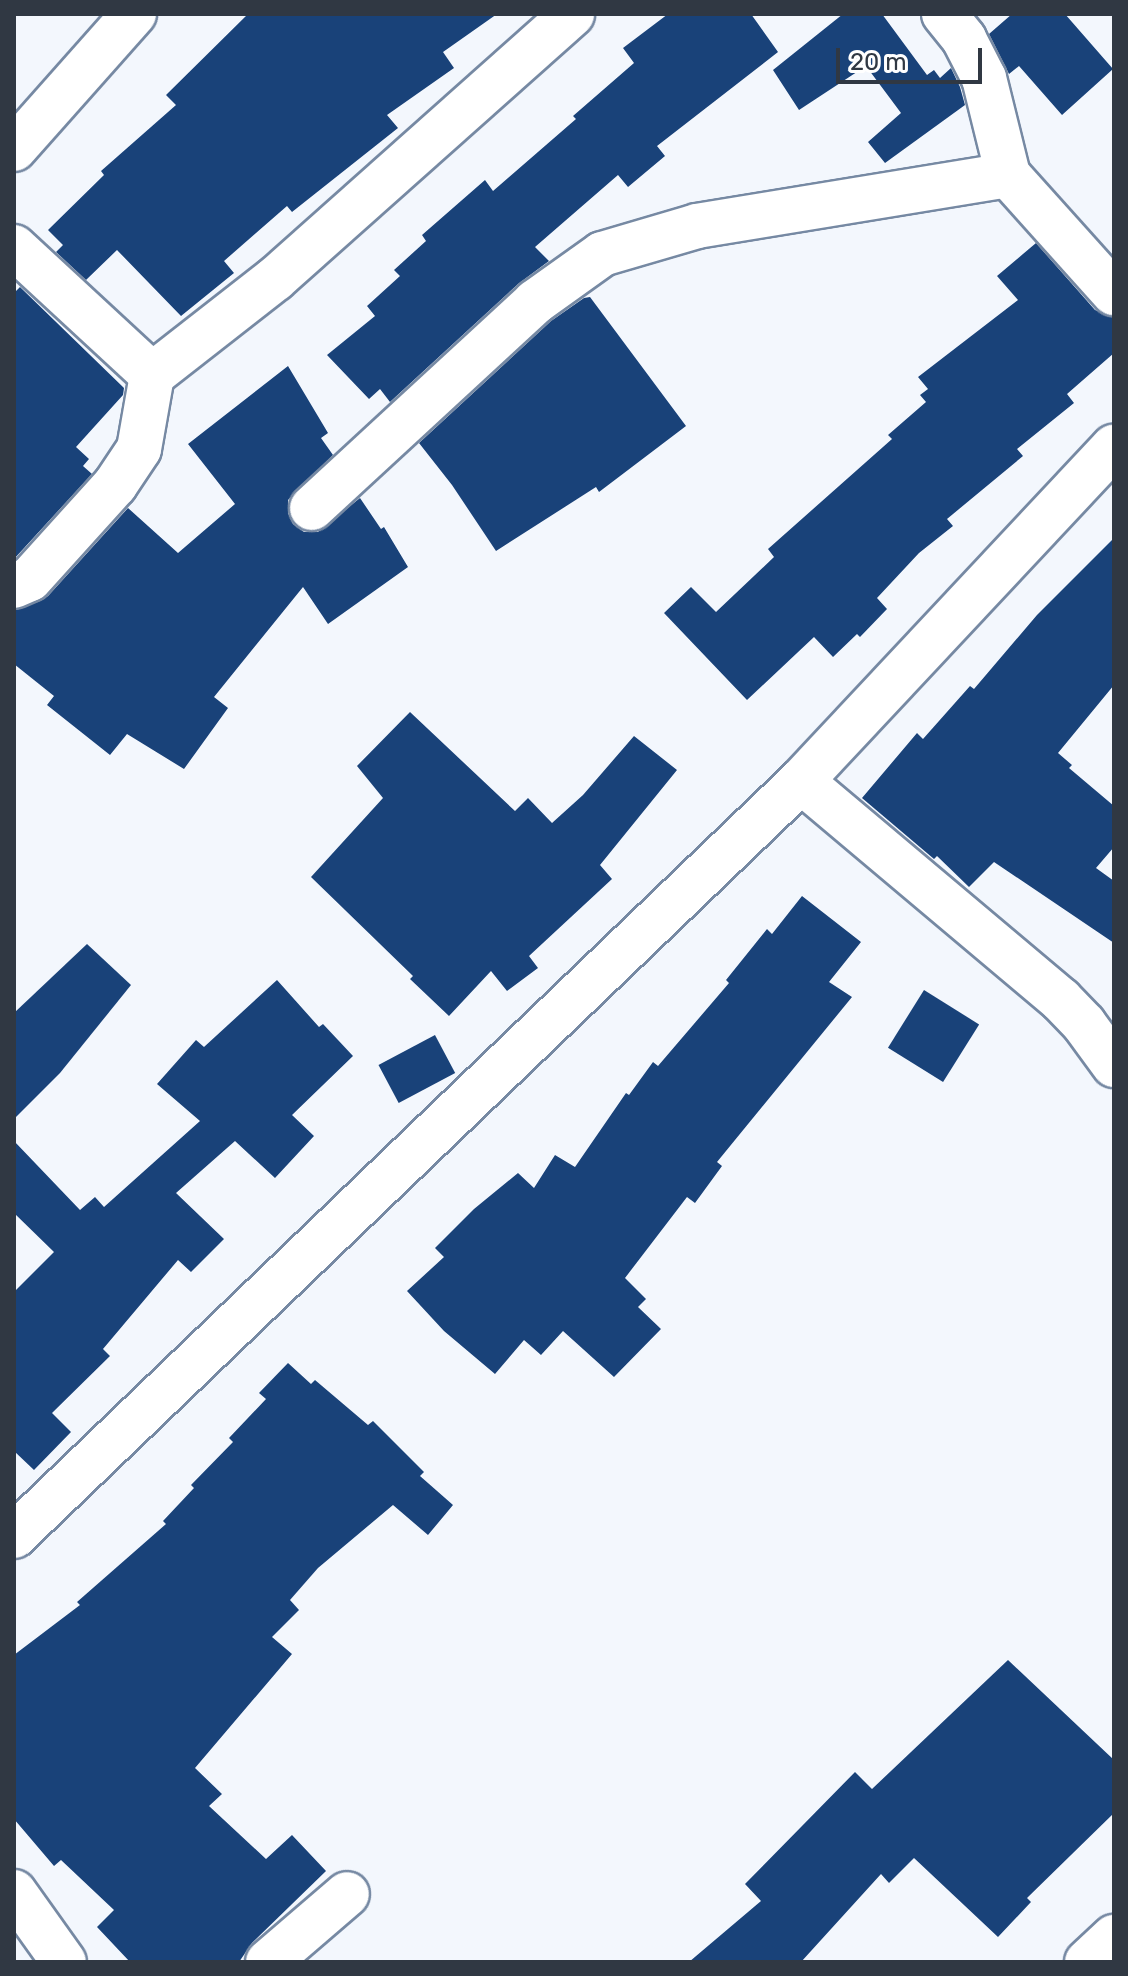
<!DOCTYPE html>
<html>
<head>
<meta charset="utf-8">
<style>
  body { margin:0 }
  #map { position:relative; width:1128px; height:1976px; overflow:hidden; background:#f3f7fd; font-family:Rubik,sans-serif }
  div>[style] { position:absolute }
  .building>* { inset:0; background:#194279; transform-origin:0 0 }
  .roads { filter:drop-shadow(2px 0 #7689a3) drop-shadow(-2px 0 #7689a3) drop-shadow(0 2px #7689a3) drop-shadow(0 -2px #7689a3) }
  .minor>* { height:44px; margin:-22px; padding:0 22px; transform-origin:22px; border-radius:22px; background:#fff }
  .major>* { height:44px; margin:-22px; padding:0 22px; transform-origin:22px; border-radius:22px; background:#fff }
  span { translate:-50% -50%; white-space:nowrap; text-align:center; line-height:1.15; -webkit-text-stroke:8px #fff; paint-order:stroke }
  .frame { position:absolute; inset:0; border:16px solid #303843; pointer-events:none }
  .scale { position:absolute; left:836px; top:48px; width:146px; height:36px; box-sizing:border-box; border:4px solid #303843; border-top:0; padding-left:10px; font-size:24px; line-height:28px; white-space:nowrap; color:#303843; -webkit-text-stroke:6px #fff; paint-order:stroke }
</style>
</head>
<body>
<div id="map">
  <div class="building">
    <div style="clip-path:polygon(248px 14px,497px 14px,443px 52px,454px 68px,387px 115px,398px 128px,292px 212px,287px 206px,224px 261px,234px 273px,181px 316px,117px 250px,86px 280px,56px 252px,63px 245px,48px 230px,104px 175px,101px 171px,176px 105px,166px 95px)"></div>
    <div style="clip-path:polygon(668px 14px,751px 14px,778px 52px,657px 146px,665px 156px,628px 187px,618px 175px,535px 247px,549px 261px,518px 284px,390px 402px,380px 389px,369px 399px,327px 355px,375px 316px,367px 306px,400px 276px,394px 270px,426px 241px,422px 235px,485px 180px,493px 191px,576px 119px,573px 116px,634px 63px,623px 48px)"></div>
    <div style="clip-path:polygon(843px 14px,882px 14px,927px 75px,934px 70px,940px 78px,951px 68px,960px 87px,965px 105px,885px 163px,868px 142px,901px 113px,866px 66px,799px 110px,773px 70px)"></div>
    <div style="clip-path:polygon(1012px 14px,1065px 14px,1113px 69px,1062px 115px,1019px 66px,1009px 74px,989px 34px)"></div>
    <div style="clip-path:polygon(1036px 243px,1095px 310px,1114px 317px,1114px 353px,1067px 394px,1074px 403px,1017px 449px,1023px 456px,947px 519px,953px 526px,919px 553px,877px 598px,887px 609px,860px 637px,857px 634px,833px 657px,814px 637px,747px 700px,664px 613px,691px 587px,716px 612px,774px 557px,768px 549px,892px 439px,888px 435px,926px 402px,920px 395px,928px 389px,918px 377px,1018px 300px,997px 276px)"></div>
    <div style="clip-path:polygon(20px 287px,124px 388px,123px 395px,76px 447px,89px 459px,83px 466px,92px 474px,14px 559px,14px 293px)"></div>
    <div style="clip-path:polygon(590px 297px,686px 426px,599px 492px,596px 487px,496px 551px,452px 485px,419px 443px,551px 321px,584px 298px)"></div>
    <div style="clip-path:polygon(288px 366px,328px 433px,321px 438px,333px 455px,288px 500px,288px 513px,293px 524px,304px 532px,318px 532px,360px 498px,381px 529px,384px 527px,408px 567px,328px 624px,303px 587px,214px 697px,228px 708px,184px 769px,127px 734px,110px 755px,47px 705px,54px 696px,14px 664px,14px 611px,48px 596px,128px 508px,178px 553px,235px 504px,188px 444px)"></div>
    <div style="clip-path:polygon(1114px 538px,1114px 685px,1058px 753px,1072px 765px,1069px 768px,1114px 806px,1114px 847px,1096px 868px,1114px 881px,1114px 943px,994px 862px,969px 887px,937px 856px,934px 859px,862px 798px,917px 733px,923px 739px,970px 686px,974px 689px,1037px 615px)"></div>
    <div style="clip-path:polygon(410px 712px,515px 811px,528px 798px,552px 823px,583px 795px,634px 736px,677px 770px,600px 865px,612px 879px,529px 956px,538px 968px,507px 991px,491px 971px,449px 1016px,410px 979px,413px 976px,311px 877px,383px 798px,357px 766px)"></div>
    <div style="clip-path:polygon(802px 896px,861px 942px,829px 982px,852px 997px,717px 1162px,722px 1166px,695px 1203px,687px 1197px,625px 1278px,646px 1299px,638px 1307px,661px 1329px,614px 1377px,563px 1331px,541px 1355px,524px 1340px,495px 1374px,444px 1331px,407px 1291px,444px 1257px,435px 1248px,474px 1209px,518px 1173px,534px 1188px,555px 1155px,575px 1167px,626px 1093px,629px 1095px,653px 1062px,658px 1066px,729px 983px,726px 980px,767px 929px,772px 934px)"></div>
    <div style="clip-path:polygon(87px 944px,131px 985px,60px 1073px,14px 1119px,14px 1013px)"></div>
    <div style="clip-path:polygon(277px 980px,319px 1027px,323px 1024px,353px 1056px,292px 1115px,314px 1136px,275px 1178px,235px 1141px,176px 1193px,224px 1239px,191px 1272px,178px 1260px,103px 1349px,110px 1356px,52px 1413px,71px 1432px,34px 1470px,14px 1451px,14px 1292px,54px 1252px,14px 1213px,14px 1141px,80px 1210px,95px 1197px,104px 1207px,200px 1121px,157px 1084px,196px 1040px,204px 1047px)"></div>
    <div style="left:924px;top:990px;width:65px;height:68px;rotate:32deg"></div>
    <div style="left:435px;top:1035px;width:43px;height:64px;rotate:62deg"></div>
    <div style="clip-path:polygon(288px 1363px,311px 1384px,315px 1380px,368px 1425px,373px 1421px,424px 1472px,420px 1476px,453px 1505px,428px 1535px,393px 1505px,318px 1568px,290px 1600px,299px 1610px,272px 1637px,292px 1654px,195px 1768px,222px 1794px,209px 1806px,266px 1859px,292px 1835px,326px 1871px,252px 1943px,239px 1962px,130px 1962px,97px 1927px,114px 1910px,61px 1860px,54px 1866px,14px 1819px,14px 1655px,80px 1605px,77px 1602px,166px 1524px,163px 1521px,194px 1488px,191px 1485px,233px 1442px,229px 1438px,266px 1399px,259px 1393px)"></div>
    <div style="clip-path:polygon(1008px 1660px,1114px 1760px,1114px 1813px,1027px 1898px,1031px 1902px,998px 1937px,914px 1858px,889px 1883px,881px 1874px,801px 1962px,689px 1962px,761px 1901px,745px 1884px,855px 1772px,872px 1789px)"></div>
  </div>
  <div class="roads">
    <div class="minor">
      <div style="left:944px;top:14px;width:32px;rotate:51deg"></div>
      <div style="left:964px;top:39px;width:44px;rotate:62.9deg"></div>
      <div style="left:984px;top:78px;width:100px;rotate:76.1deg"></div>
      <div style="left:1008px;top:175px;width:159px;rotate:48.1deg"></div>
      <div style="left:14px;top:247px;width:188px;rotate:42.8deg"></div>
      <div style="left:312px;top:508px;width:304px;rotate:-42.7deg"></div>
      <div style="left:535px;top:302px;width:82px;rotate:-35.6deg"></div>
      <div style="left:602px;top:254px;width:99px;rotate:-16.4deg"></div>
      <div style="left:697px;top:226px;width:315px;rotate:-9.3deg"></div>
      <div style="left:14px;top:586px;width:17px;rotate:-24deg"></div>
      <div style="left:30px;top:579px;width:127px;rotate:-47.9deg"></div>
      <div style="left:115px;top:485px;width:43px;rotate:-56.3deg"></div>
      <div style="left:139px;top:449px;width:75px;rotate:-80deg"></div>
      <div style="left:152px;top:375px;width:156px;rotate:-38deg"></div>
      <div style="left:275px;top:279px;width:398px;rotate:-41.7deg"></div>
      <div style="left:801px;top:781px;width:340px;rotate:40.1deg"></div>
      <div style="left:1061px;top:1000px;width:33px;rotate:46deg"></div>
      <div style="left:1084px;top:1024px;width:51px;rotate:53.8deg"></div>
      <div style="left:14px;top:1536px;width:1091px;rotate:-43.81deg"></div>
      <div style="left:801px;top:781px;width:458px;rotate:-46.9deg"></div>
      <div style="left:14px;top:1892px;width:86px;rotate:54.5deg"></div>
      <div style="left:268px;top:1962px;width:104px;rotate:-40.7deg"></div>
      <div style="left:1087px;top:1962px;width:37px;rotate:-43deg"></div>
    </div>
    <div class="major">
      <div style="left:14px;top:149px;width:181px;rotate:-48.4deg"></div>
    </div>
  </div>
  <div class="frame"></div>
  <div class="scale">20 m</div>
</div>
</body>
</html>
